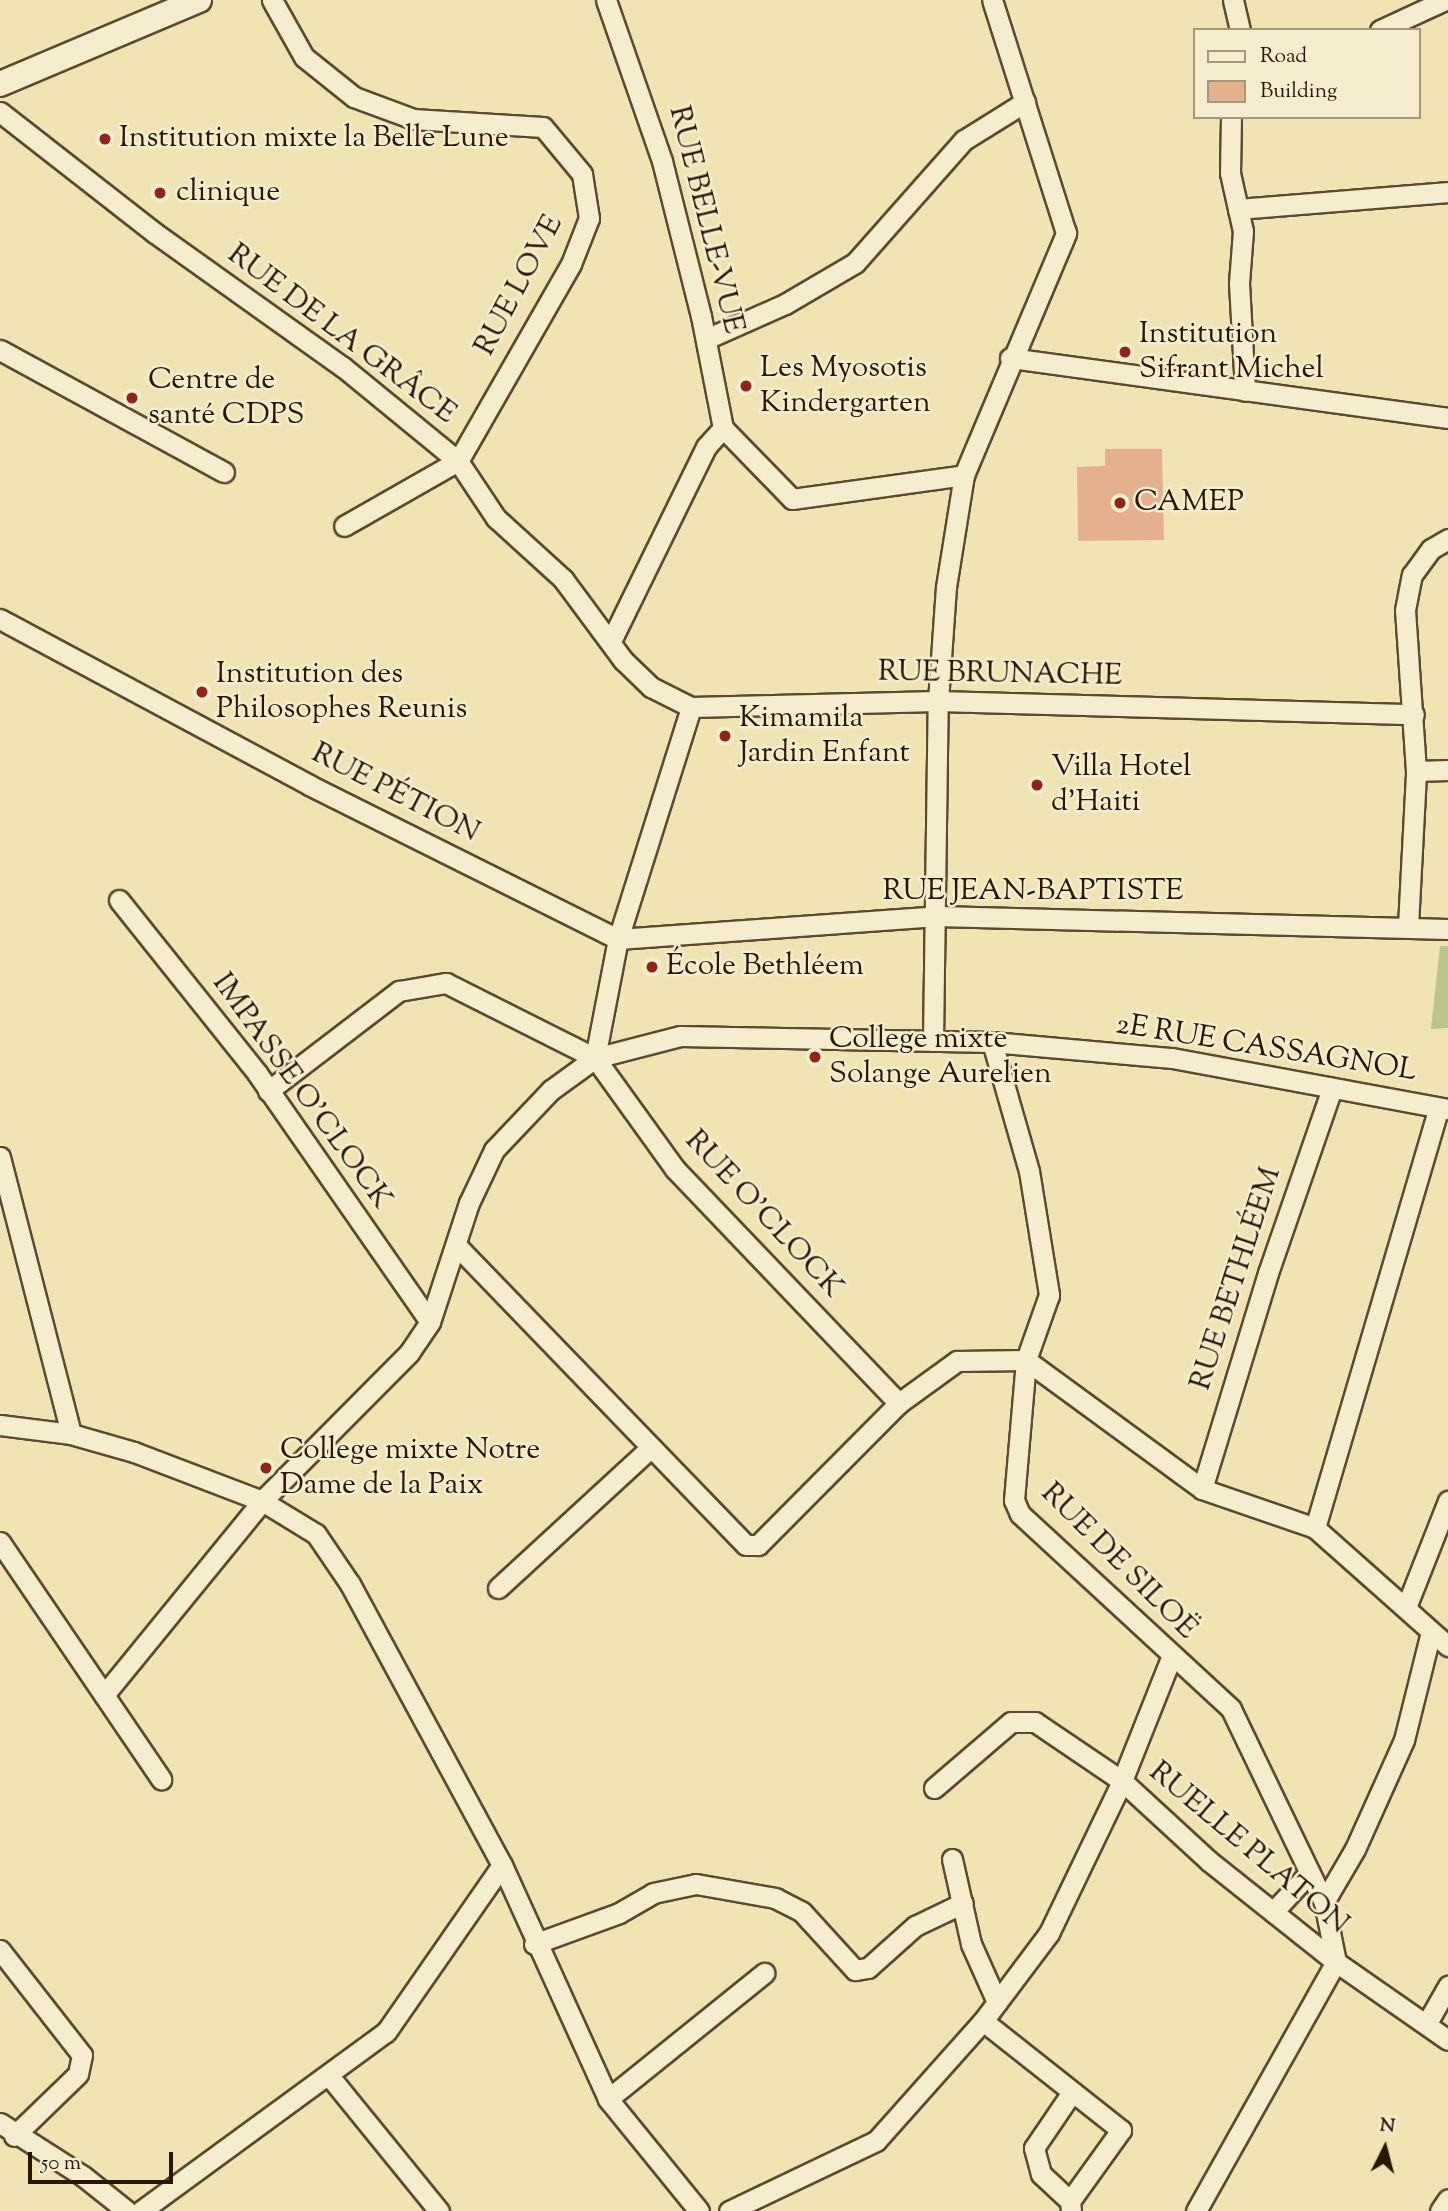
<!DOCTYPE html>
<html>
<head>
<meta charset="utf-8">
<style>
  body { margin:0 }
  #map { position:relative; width:1448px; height:2211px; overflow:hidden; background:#f1e4b4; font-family:"Sorts Mill Goudy",serif }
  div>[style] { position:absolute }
  .green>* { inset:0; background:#bbc48c }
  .building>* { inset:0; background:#e5b08e }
  .roads { filter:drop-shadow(2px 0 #5c4a2e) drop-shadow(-2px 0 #5c4a2e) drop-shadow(0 2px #5c4a2e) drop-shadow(0 -2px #5c4a2e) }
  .minor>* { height:19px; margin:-9.5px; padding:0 9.5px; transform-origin:9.5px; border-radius:9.5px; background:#f6edce }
  .tertiary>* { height:24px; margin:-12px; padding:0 12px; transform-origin:12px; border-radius:12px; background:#f6edce }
  .dots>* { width:19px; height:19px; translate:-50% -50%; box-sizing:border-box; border:4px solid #f6edce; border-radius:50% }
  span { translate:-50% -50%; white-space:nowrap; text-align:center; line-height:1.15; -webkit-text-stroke:5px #f6edce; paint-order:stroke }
  .poi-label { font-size:30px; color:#2a1602 }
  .left { translate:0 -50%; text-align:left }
  .street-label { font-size:30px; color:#2a1602 }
  .legend { position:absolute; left:1193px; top:28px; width:228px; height:91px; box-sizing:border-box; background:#f6edce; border:2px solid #a4977c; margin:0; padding:9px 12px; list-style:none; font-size:21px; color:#2a1602 }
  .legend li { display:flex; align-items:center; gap:14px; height:35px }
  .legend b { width:35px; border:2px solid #a4977c }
  .north { position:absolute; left:1350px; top:2113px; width:70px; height:70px; -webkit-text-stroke:5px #f6edce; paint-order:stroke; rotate:6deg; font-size:19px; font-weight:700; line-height:28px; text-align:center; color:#2a1602 }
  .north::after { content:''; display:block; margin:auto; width:24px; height:32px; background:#2a1602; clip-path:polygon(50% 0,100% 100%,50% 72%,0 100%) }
  .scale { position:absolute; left:28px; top:2152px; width:145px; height:32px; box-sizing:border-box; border:4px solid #2a1602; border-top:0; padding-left:9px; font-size:21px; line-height:24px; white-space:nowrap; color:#2a1602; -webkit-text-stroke:5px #f6edce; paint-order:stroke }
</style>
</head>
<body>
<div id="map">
  <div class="green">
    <div style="clip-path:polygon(1440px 946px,1448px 946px,1448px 1028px,1431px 1029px)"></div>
  </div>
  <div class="building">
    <div style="clip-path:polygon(1105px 449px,1162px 449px,1164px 540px,1078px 541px,1077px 467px,1105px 466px)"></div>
  </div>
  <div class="roads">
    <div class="minor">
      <div style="left:272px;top:0;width:65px;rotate:60.7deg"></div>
      <div style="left:304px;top:57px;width:64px;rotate:38.7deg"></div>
      <div style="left:354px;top:97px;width:63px;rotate:20.4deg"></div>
      <div style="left:413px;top:119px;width:130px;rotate:3.5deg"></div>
      <div style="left:543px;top:127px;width:61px;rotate:50.3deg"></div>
      <div style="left:582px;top:174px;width:45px;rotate:81deg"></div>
      <div style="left:589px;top:218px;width:49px;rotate:111.4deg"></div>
      <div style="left:571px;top:264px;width:227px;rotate:119.8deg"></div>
      <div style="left:458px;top:461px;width:131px;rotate:150.3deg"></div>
      <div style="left:606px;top:0;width:170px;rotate:70.8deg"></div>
      <div style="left:662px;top:161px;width:160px;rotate:75.9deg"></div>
      <div style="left:701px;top:316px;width:114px;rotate:78.9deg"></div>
      <div style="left:723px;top:428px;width:25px;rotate:132deg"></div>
      <div style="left:706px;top:447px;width:216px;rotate:116.1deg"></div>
      <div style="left:1233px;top:0;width:31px;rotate:77deg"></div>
      <div style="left:1380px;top:30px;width:72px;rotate:-24.8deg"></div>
      <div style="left:0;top:112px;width:197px;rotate:38deg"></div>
      <div style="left:155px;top:233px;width:231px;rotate:35.5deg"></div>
      <div style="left:343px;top:367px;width:149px;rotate:39.3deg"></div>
      <div style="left:458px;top:461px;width:69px;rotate:56.3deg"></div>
      <div style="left:496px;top:518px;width:91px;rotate:42.3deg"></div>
      <div style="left:563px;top:579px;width:101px;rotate:53.5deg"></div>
      <div style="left:623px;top:660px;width:39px;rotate:44deg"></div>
      <div style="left:651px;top:687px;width:45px;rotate:26.6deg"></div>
      <div style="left:691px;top:707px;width:247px;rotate:-1.4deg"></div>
      <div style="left:938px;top:701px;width:476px;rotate:1.6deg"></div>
      <div style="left:1231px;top:117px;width:56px;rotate:91deg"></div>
      <div style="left:1230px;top:173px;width:59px;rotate:77.4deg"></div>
      <div style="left:1243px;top:231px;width:52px;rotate:94.4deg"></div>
      <div style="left:1239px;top:283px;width:108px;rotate:86.8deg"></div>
      <div style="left:1238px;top:209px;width:211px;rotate:-4.6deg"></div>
      <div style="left:706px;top:339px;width:86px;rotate:-23.9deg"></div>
      <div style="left:785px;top:304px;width:81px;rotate:-30.4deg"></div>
      <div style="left:855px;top:263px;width:164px;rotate:-48.5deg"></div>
      <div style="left:964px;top:140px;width:72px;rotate:-31.9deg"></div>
      <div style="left:0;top:350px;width:255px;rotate:28.6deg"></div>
      <div style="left:1010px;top:358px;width:442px;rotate:7.8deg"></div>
      <div style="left:723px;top:428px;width:99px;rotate:45.8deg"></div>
      <div style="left:792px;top:499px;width:174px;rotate:-7.9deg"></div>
      <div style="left:0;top:619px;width:351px;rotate:28.2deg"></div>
      <div style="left:309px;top:785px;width:345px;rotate:26.5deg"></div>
      <div style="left:618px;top:939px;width:320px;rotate:-4.1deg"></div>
      <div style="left:937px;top:916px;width:511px;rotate:1.46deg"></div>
      <div style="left:1416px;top:771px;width:32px;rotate:-2deg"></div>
      <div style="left:119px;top:900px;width:221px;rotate:51.4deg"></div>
      <div style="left:257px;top:1073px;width:303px;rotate:55.2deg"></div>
      <div style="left:1408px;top:926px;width:155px;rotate:-87deg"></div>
      <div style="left:1416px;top:771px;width:161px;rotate:-93.9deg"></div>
      <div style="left:1405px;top:610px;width:36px;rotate:-79deg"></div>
      <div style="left:1412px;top:575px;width:32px;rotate:-54deg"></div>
      <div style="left:1431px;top:549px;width:20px;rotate:-30deg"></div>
      <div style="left:933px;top:1041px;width:340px;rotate:-89.2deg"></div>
      <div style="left:938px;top:701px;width:114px;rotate:-86deg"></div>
      <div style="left:946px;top:587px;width:113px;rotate:-80.9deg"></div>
      <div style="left:964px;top:475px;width:263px;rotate:-67.1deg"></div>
      <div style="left:1066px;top:233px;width:244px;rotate:-107.6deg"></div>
      <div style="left:992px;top:1042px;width:134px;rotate:74deg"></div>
      <div style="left:1029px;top:1171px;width:126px;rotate:80.8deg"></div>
      <div style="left:1049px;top:1295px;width:69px;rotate:109.5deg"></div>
      <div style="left:1026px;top:1360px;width:141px;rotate:94.9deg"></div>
      <div style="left:1014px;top:1500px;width:15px;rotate:67deg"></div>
      <div style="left:1020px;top:1514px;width:287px;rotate:42.7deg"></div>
      <div style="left:1231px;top:1709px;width:214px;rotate:64.3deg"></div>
      <div style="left:1324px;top:1902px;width:61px;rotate:78.7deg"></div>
      <div style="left:595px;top:1058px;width:121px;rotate:-79.1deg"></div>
      <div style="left:618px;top:939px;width:243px;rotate:-72.5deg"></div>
      <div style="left:268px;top:1091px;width:165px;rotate:-37.4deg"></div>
      <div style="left:399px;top:991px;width:48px;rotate:-9.7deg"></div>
      <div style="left:446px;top:983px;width:167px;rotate:26.7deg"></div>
      <div style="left:595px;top:1058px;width:137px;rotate:54.2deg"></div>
      <div style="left:675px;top:1169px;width:324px;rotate:46.3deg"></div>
      <div style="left:0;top:1157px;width:286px;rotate:75.6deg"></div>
      <div style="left:456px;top:1245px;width:417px;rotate:46deg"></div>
      <div style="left:746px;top:1545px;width:12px"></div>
      <div style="left:758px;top:1545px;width:200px;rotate:-45.2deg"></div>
      <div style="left:899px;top:1403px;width:72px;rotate:-35.9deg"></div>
      <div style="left:957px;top:1361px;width:69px;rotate:-0.8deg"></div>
      <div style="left:1026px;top:1360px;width:218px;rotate:36.2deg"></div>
      <div style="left:1202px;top:1489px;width:120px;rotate:19deg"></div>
      <div style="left:1315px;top:1528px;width:178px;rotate:41.6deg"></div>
      <div style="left:0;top:1425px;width:72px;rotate:7.2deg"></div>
      <div style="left:71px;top:1434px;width:66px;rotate:15.9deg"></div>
      <div style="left:134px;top:1452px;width:137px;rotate:20.9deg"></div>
      <div style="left:262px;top:1501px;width:63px;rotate:31.4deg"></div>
      <div style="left:316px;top:1534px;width:60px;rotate:55.8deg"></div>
      <div style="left:350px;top:1584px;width:319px;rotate:61.6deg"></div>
      <div style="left:502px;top:1865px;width:257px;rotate:65.6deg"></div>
      <div style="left:608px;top:2099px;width:144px;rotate:50.9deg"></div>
      <div style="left:1202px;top:1489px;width:226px;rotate:-73deg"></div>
      <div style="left:1268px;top:1273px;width:196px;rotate:-70.9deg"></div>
      <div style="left:1315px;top:1528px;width:438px;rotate:-73.6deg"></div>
      <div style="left:0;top:1542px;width:287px;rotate:55.8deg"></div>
      <div style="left:498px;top:1588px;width:207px;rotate:-42.6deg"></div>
      <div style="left:1407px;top:1605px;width:112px;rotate:-68.5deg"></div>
      <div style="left:104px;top:1695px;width:250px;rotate:-50.8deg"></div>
      <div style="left:262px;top:1501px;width:209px;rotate:-45.2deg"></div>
      <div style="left:409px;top:1353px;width:37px;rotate:-56deg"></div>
      <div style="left:430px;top:1322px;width:125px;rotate:-71.9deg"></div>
      <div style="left:469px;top:1203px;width:59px;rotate:-64.7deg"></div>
      <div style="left:494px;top:1150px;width:83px;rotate:-46.5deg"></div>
      <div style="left:551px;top:1090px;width:54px;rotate:-36deg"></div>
      <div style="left:595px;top:1058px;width:88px;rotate:-14.5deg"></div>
      <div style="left:680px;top:1036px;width:312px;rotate:1.1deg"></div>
      <div style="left:992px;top:1042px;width:181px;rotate:5.1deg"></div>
      <div style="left:1172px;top:1058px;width:281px;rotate:10.5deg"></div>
      <div style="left:934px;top:1788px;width:101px;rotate:-40.6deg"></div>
      <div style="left:1011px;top:1722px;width:24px"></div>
      <div style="left:1035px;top:1722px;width:105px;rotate:34.1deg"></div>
      <div style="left:1122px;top:1781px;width:118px;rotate:42.6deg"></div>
      <div style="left:1209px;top:1861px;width:162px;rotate:38.5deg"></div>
      <div style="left:1336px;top:1962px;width:136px;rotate:34.9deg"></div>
      <div style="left:952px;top:1859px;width:87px;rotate:77.4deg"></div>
      <div style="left:971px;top:1944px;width:64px;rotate:65.9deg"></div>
      <div style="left:1324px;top:1902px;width:61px;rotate:-59.7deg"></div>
      <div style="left:1355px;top:1849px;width:120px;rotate:-65.8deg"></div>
      <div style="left:1404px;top:1740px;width:111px;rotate:-76deg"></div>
      <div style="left:1273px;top:1912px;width:54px;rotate:-47.2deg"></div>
      <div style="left:534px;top:1944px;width:90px;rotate:-20deg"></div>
      <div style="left:619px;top:1913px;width:39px;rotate:-30deg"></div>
      <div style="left:653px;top:1893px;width:44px;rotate:-11.8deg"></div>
      <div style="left:696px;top:1884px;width:80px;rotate:10deg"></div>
      <div style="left:775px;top:1898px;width:30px;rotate:27deg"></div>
      <div style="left:802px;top:1912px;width:79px;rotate:47.6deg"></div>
      <div style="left:855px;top:1970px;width:13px;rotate:-9deg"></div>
      <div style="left:868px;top:1968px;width:63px;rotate:-41.8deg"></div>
      <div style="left:915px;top:1926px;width:53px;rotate:-25.6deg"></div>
      <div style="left:0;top:1950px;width:133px;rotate:52deg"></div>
      <div style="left:82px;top:2055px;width:19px;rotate:102deg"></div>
      <div style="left:78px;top:2074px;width:89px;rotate:135.9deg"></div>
      <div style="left:983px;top:2021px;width:176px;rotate:38.3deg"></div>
      <div style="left:1121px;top:2130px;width:87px;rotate:125.7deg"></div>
      <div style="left:1070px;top:2201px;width:10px;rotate:84deg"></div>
      <div style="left:1427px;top:2023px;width:43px;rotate:-60.4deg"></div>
      <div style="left:330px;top:2077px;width:173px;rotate:50.9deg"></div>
      <div style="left:608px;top:2099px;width:201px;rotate:-38.9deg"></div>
      <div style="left:0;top:2123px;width:98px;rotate:32.6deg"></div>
      <div style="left:83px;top:2176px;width:56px;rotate:38.5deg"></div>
      <div style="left:1070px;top:2201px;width:40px;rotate:-137deg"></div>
      <div style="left:1041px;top:2174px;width:27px;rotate:-105deg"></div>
      <div style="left:1034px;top:2148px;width:68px;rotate:-55.8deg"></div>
      <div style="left:141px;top:2211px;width:303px;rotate:-36.2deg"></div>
      <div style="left:386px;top:2032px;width:203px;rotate:-55.2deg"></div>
      <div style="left:729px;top:2211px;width:163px;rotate:-25.5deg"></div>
      <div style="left:876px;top:2141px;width:161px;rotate:-48.3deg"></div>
      <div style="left:983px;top:2021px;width:110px;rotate:-53.1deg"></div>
      <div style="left:1049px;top:1933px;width:169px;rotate:-64.3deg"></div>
      <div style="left:1122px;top:1781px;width:132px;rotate:-68.3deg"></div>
      <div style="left:1196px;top:2211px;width:286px;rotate:-60.7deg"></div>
      <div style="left:1440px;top:2211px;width:14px;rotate:-56deg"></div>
    </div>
    <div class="tertiary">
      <div style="left:0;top:84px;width:216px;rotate:-22.9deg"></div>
    </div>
  </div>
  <div class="dots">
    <div style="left:105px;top:139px;background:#8f2418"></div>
    <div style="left:160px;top:193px;background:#8f2418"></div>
    <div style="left:1125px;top:352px;background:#8f2418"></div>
    <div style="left:746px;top:386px;background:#8f2418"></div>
    <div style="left:132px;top:398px;background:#8f2418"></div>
    <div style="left:1120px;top:503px;background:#8f2418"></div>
    <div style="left:202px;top:692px;background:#8f2418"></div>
    <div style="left:725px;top:736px;background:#8f2418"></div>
    <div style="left:1037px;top:785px;background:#8f2418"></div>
    <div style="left:652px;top:967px;background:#8f2418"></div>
    <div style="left:815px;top:1057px;background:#8f2418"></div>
    <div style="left:266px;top:1468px;background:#8f2418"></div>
  </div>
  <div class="poi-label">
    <span class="left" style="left:119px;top:139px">Institution mixte la Belle Lune</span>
    <span class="left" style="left:176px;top:193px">clinique</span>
    <span class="left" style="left:1139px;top:352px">Institution<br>Sifrant Michel</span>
    <span class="left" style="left:760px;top:386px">Les Myosotis<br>Kindergarten</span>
    <span class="left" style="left:148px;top:398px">Centre de<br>santé CDPS</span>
    <span class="left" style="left:1134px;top:503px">CAMEP</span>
    <span class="left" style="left:216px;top:692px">Institution des<br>Philosophes Reunis</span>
    <span class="left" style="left:739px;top:736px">Kimamila<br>Jardin Enfant</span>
    <span class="left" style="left:1051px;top:785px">Villa Hotel<br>d'Haiti</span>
    <span class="left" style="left:666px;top:967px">École Bethléem</span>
    <span class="left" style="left:829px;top:1057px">College mixte<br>Solange Aurelien</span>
    <span class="left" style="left:280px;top:1468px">College mixte Notre<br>Dame de la Paix</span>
  </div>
  <div class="street-label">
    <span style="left:705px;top:220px;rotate:76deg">RUE BELLE-VUE</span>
    <span style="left:520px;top:286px;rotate:-62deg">RUE LOVE</span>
    <span style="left:341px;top:335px;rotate:37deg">RUE DE LA GRÂCE</span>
    <span style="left:1000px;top:675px;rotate:1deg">RUE BRUNACHE</span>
    <span style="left:395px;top:794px;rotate:27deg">RUE PÉTION</span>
    <span style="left:1033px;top:892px">RUE JEAN-BAPTISTE</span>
    <span style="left:1266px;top:1049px;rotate:9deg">2E RUE CASSAGNOL</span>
    <span style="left:301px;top:1092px;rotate:54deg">IMPASSE O'CLOCK</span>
    <span style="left:763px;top:1215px;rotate:47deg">RUE O'CLOCK</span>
    <span style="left:1237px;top:1279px;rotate:-72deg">RUE BETHLÉEM</span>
    <span style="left:1118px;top:1562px;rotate:45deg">RUE DE SILOË</span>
    <span style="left:1248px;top:1849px;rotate:40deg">RUELLE PLATON</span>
  </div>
  <ul class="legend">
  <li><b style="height:9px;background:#f6edce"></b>Road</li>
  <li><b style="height:19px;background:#e5b08e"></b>Building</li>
  </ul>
  <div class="north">N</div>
  <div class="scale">50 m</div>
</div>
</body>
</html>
